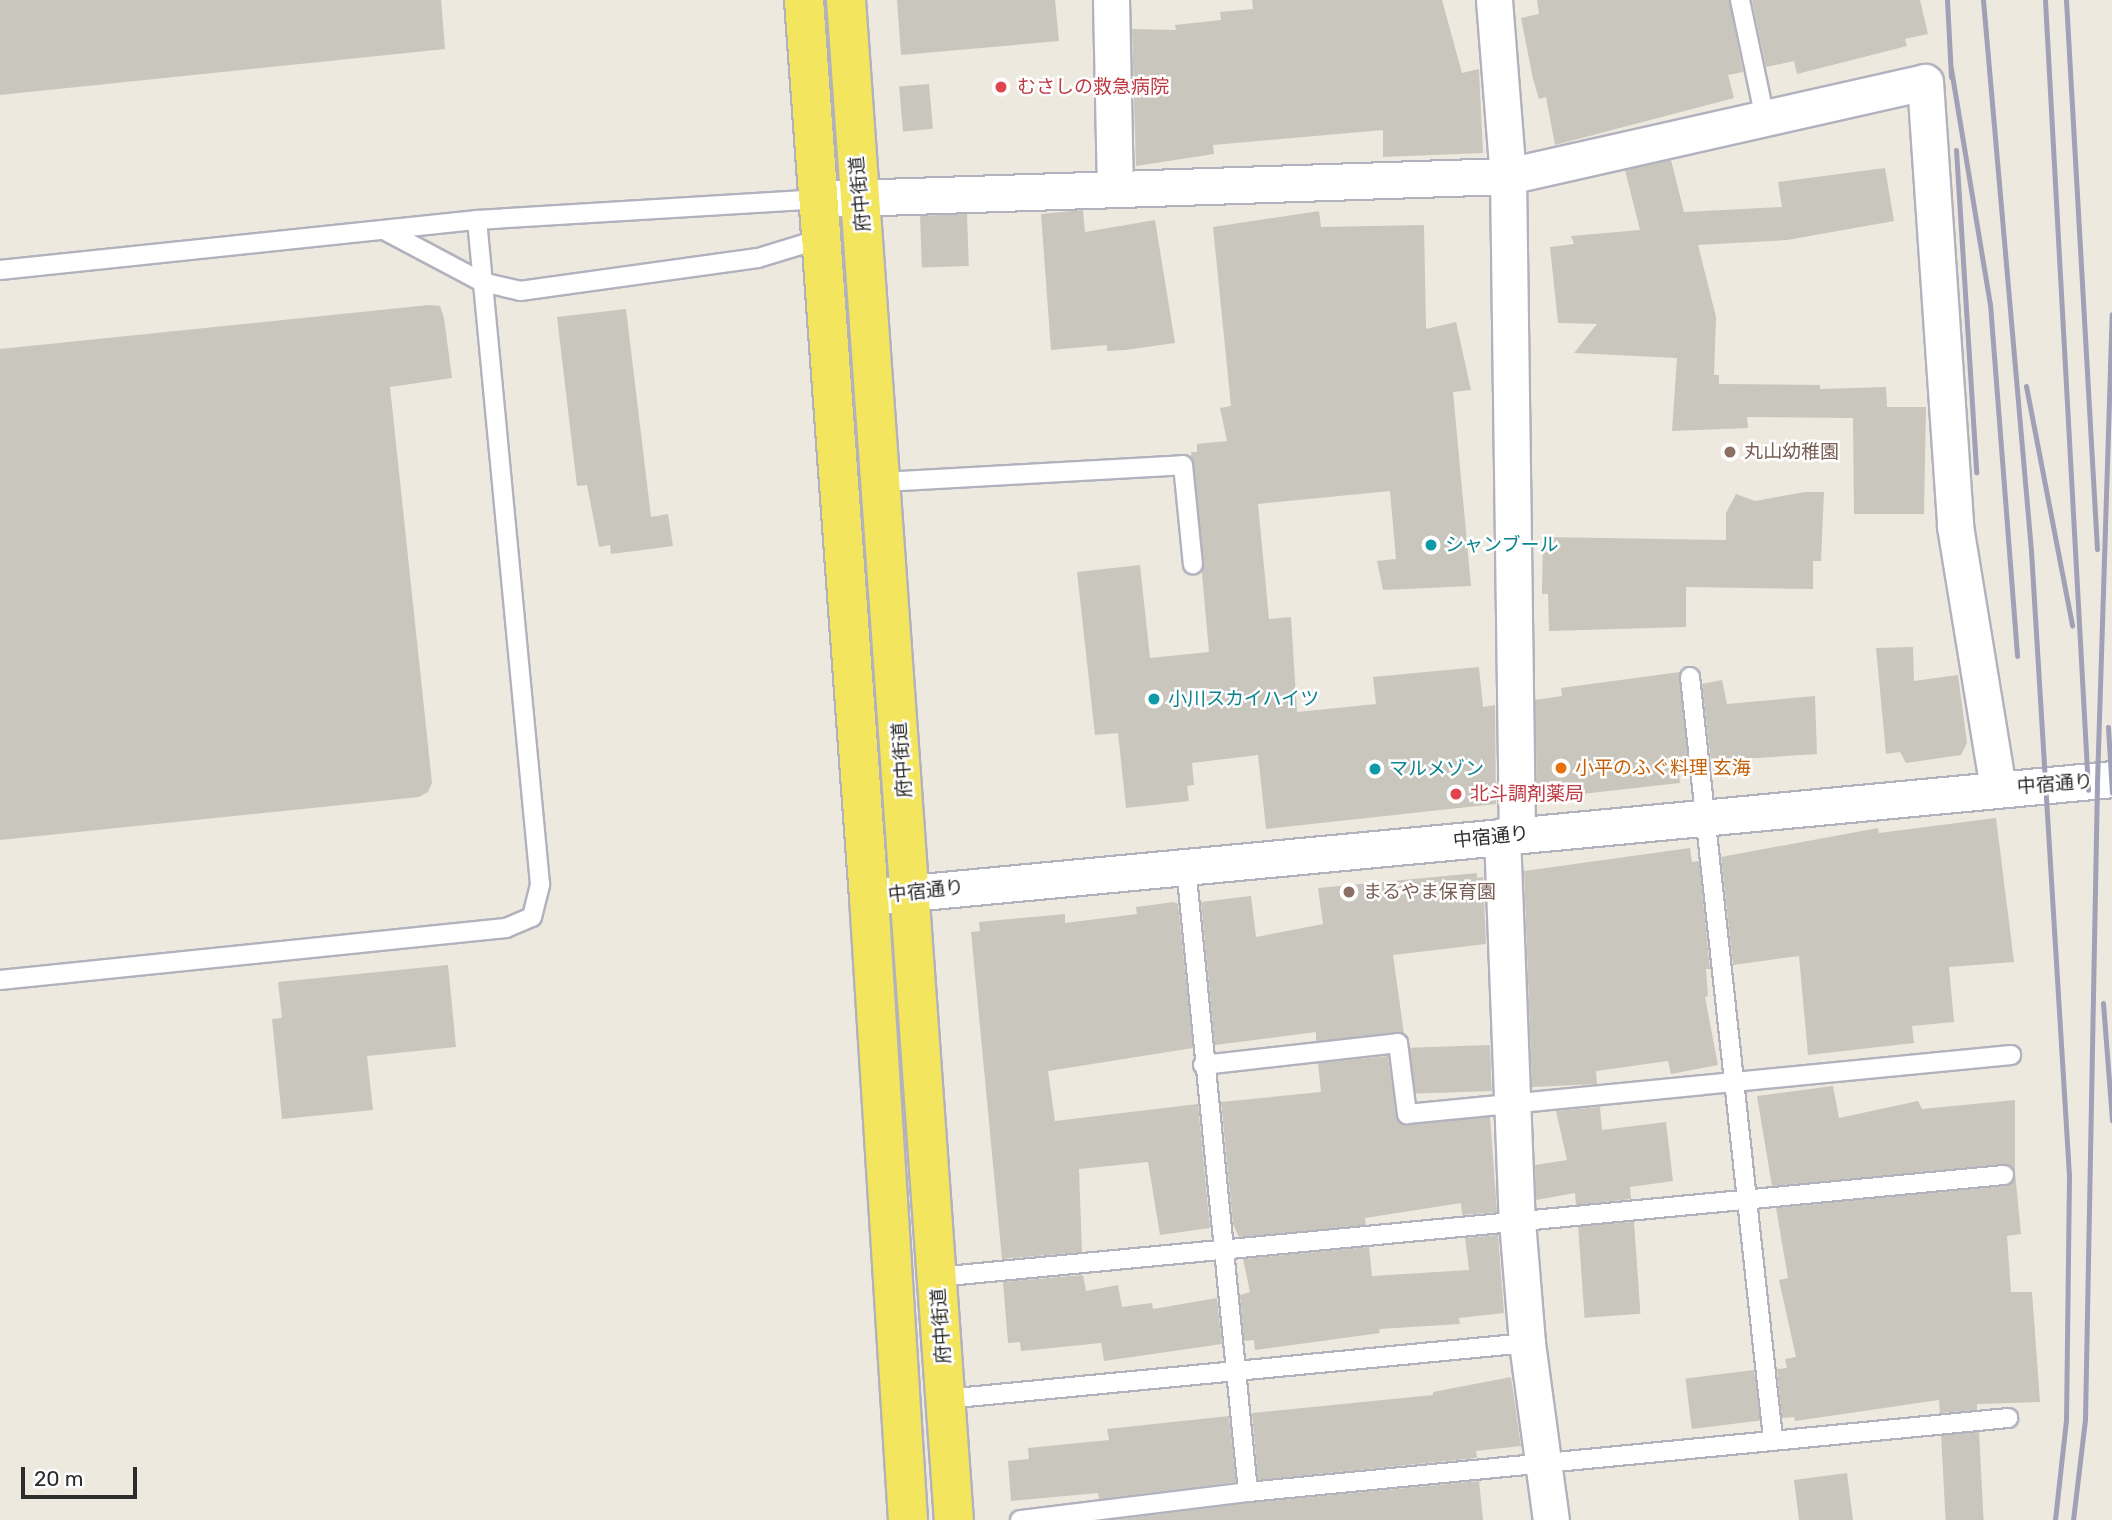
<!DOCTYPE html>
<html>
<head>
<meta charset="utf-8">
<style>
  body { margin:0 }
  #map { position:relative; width:2112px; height:1520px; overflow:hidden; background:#eee9de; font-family:Rubik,"Noto Sans JP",sans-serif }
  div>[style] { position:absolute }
  .building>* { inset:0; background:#c9c6bd; transform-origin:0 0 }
  .roads { filter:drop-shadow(2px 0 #b2b2bf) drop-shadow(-2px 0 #b2b2bf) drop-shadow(0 2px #b2b2bf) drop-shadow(0 -2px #b2b2bf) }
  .lane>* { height:18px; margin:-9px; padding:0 9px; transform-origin:9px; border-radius:9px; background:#fff }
  .street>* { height:35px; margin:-17.5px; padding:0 17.5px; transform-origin:17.5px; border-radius:17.5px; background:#fff }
  .primary>* { height:38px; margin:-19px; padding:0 19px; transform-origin:19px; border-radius:19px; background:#f3e55d }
  .rail>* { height:5px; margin:-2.5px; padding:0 2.5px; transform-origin:2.5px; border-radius:2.5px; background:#a0a0b6 }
  .dots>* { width:19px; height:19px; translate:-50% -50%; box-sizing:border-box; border:4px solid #fff; border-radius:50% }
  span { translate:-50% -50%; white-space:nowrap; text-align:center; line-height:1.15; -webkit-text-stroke:5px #fff; paint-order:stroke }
  .health-label { font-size:19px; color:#be3a42 }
  .left { translate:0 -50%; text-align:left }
  .street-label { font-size:19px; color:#2c2c2c }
  .education-label { font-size:19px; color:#785e54 }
  .culture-label { font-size:19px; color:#0d838f }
  .food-label { font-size:19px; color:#c56008 }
  .scale { position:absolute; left:21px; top:1467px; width:116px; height:32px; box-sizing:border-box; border:4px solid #2c2c2c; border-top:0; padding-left:9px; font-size:21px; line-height:24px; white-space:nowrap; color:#2c2c2c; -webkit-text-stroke:5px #fff; paint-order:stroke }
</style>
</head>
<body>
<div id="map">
  <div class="building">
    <div style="clip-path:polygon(0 0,441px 0,445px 49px,0 95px)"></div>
    <div style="clip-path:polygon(897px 0,1055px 0,1059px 41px,901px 55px)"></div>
    <div style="clip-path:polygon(1252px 0,1442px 0,1462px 73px,1479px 69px,1483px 153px,1383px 157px,1383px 130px,1213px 145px,1214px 154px,1136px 166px,1132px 29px,1176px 30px,1175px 25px,1221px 20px,1220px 12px,1253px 9px)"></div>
    <div style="clip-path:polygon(1537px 0,1729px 0,1743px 72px,1728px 75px,1734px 98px,1555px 145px,1546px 97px,1539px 99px,1533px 79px,1521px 18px,1539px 14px)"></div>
    <div style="clip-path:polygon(1752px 0,1920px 0,1928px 34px,1905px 39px,1907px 46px,1797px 74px,1794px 61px,1766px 67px)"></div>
    <div style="left:929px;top:84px;width:45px;height:30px;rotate:85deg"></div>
    <div style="clip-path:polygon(1671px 160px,1684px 212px,1782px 207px,1778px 182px,1885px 168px,1894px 221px,1787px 240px,1698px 245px,1716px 317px,1714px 375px,1719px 375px,1719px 384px,1820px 385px,1820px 389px,1886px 387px,1887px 407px,1926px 407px,1924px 514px,1854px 514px,1853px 418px,1747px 417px,1748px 428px,1672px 431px,1677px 358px,1574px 353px,1597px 324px,1558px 323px,1550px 247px,1574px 244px,1571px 236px,1640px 230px,1625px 170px)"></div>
    <div style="clip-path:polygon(1083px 210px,1085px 232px,1155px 220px,1175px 343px,1125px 350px,1107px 351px,1107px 345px,1051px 350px,1041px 214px)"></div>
    <div style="clip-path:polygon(1319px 211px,1321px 227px,1424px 225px,1426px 329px,1456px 322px,1471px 390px,1453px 392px,1471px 586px,1383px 590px,1377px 561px,1396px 559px,1390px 491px,1258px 504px,1269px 619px,1291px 617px,1297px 712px,1376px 704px,1373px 677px,1479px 667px,1483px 707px,1495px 705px,1496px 804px,1266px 829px,1258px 755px,1192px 763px,1194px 785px,1187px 786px,1189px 801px,1126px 808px,1118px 733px,1095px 735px,1077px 572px,1140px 565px,1150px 658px,1209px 652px,1191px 452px,1197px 452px,1197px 444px,1227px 441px,1220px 408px,1231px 406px,1213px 227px)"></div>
    <div style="left:967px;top:214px;width:52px;height:47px;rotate:88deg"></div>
    <div style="clip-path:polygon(429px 305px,440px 306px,444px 318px,452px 378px,390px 387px,432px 783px,428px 792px,419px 797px,0 840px,0 349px)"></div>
    <div style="clip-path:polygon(626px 309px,651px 517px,668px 514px,673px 546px,611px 554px,610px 545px,599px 547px,587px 485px,577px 486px,557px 317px)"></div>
    <div style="clip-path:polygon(1805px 492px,1824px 492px,1821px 561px,1813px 561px,1813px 589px,1686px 587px,1686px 627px,1549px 631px,1548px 594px,1542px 594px,1543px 537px,1726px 540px,1726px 513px,1736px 494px,1755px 501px)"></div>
    <div style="clip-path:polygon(1913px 647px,1914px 681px,1958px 675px,1967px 743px,1961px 755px,1906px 763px,1900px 752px,1886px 754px,1876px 648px)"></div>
    <div style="clip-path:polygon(1680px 672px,1688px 763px,1678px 764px,1680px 783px,1537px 799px,1535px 700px,1562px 696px,1561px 688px)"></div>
    <div style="clip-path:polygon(1722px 680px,1727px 704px,1815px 696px,1817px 754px,1711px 761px,1702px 684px)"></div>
    <div style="clip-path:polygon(1996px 818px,2014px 962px,1949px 967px,1954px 1022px,1912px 1026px,1914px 1043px,1808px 1055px,1799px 956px,1733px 965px,1721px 857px,1878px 828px,1879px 833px)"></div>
    <div style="clip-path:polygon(1690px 848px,1692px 862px,1699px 861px,1710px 969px,1706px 969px,1708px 996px,1705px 997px,1718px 1065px,1671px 1074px,1668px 1061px,1596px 1071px,1597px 1084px,1532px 1087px,1524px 871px)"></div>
    <div style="clip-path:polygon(1477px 873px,1477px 878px,1483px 877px,1486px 944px,1393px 955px,1404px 1034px,1316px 1041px,1316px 1032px,1215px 1045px,1201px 902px,1251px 896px,1256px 937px,1323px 924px,1318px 888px)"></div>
    <div style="clip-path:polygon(1174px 902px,1178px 904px,1193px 1048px,1048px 1071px,1055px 1121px,1198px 1104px,1210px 1228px,1160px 1235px,1148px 1162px,1079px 1169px,1082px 1252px,1002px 1259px,971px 932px,980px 931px,979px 922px,1065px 914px,1065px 923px,1137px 914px,1136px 907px)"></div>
    <div style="clip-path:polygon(448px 965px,456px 1047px,367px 1056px,373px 1110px,282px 1119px,272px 1019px,282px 1018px,278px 982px)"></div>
    <div style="left:1490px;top:1045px;width:46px;height:80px;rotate:88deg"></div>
    <div style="clip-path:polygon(1388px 1056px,1396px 1115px,1402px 1124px,1490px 1117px,1497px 1212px,1462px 1215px,1461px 1203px,1365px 1218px,1366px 1225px,1239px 1237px,1233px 1224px,1221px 1102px,1321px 1092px,1318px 1063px)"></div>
    <div style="clip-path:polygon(1833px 1086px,1839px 1118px,1918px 1101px,1922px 1109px,2015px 1100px,2015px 1173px,2003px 1164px,1772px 1186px,1757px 1096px)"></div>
    <div style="clip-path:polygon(1600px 1107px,1602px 1130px,1666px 1122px,1673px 1181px,1630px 1187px,1631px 1199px,1576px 1205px,1575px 1193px,1536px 1200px,1535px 1165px,1567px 1160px,1556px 1111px)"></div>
    <div style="clip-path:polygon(2015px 1173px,2021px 1234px,2007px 1236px,2011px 1292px,2032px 1292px,2040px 1402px,1977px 1404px,1977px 1410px,1940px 1413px,1939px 1400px,1795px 1421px,1794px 1417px,1782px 1418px,1777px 1369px,1787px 1368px,1785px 1359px,1796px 1357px,1779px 1280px,1788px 1278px,1776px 1208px,2005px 1186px)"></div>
    <div style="left:1634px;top:1222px;width:92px;height:56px;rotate:86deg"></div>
    <div style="clip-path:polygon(1498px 1235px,1504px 1313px,1459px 1318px,1460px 1324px,1379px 1329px,1380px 1333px,1255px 1350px,1254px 1340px,1244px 1341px,1240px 1295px,1250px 1292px,1243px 1259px,1369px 1247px,1372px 1276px,1469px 1270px,1465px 1238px)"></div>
    <div style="clip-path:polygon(1083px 1275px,1086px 1291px,1118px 1285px,1122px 1307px,1152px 1303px,1153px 1309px,1217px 1298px,1222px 1344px,1104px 1361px,1101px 1343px,1021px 1351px,1020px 1342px,1008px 1343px,1003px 1282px)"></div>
    <div style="left:1754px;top:1370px;width:51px;height:69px;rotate:83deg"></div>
    <div style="clip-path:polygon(1511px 1377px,1521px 1446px,1476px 1451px,1477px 1458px,1258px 1480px,1252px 1413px,1433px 1395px,1433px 1392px)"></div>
    <div style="clip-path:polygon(1229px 1416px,1236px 1482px,1099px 1499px,1098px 1493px,1011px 1501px,1008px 1461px,1029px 1459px,1028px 1448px,1109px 1440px,1107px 1429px)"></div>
    <div style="left:1979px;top:1432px;width:88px;height:38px;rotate:87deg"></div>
    <div style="clip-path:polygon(1847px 1473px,1853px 1520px,1799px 1520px,1794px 1480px)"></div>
    <div style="clip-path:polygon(1479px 1481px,1483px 1520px,1113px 1520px,1249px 1503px)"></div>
  </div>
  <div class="roads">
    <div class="lane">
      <div style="left:1740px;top:0;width:122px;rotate:78.1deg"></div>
      <div style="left:386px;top:231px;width:109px;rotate:28deg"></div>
      <div style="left:482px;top:282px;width:39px;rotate:13deg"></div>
      <div style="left:520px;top:291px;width:240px;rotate:-7.9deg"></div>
      <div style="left:758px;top:258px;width:69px;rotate:-16.9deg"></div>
      <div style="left:0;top:270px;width:480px;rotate:-6deg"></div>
      <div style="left:477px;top:220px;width:345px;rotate:-3.5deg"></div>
      <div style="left:883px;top:482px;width:300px;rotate:-3.2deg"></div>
      <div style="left:1183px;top:465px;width:100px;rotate:84.3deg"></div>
      <div style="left:1690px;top:677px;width:767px;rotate:83.78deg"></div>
      <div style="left:1186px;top:867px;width:628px;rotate:84.33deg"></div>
      <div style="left:0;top:980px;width:509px;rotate:-5.87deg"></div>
      <div style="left:506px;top:928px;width:28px;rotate:-23deg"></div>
      <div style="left:532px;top:917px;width:34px;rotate:-76deg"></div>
      <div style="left:540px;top:884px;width:667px;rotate:-95.42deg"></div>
      <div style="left:1203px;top:1065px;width:196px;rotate:-6.4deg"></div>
      <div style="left:1398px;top:1043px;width:72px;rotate:82.8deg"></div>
      <div style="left:1407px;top:1114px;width:607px;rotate:-5.58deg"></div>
      <div style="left:937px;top:1277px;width:1072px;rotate:-5.46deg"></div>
      <div style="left:946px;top:1399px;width:584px;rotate:-5.51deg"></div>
      <div style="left:1020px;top:1520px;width:230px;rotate:-7deg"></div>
      <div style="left:1248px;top:1492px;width:764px;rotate:-5.56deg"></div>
    </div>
    <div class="street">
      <div style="left:1111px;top:0;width:187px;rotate:88.8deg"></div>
      <div style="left:1494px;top:0;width:177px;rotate:85.5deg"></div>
      <div style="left:1508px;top:176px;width:659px;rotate:89.22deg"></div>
      <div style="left:821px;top:199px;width:687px;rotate:-1.92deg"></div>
      <div style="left:1508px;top:176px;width:427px;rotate:-12.7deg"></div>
      <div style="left:1925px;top:82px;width:445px;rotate:86.1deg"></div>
      <div style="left:1955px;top:526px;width:266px;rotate:80.7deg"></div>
      <div style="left:1502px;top:836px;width:385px;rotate:87.8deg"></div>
      <div style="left:1517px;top:1221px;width:122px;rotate:85.3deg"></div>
      <div style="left:1527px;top:1343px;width:179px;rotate:82.3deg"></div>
      <div style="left:869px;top:897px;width:1249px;rotate:-5.42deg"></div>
    </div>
    <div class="primary">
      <div style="left:804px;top:0;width:899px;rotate:85.86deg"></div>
      <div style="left:869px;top:897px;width:624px;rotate:86.42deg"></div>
      <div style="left:846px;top:0;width:1524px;rotate:85.94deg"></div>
    </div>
  </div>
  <div class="rail">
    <div style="left:1947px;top:0;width:77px;rotate:87deg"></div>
    <div style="left:1983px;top:0;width:553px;rotate:85.02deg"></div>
    <div style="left:2031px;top:551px;width:626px;rotate:86.52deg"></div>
    <div style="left:2069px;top:1176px;width:244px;rotate:90.7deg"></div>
    <div style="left:2066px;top:1420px;width:101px;rotate:96.3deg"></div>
    <div style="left:2045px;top:0;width:791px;rotate:86.88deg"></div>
    <div style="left:2066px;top:0;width:550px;rotate:86.77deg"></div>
    <div style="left:1951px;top:69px;width:238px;rotate:80.6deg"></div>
    <div style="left:1990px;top:304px;width:353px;rotate:85.6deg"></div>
    <div style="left:1956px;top:150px;width:323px;rotate:86.4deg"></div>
    <div style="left:2026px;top:386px;width:244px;rotate:79.1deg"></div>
    <div style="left:2108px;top:727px;width:66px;rotate:86.5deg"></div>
    <div style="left:2103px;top:1003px;width:118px;rotate:85.6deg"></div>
    <div style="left:2073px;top:1520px;width:101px;rotate:-83.2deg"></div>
    <div style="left:2085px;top:1420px;width:638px;rotate:-88.92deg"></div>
    <div style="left:2097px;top:782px;width:468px;rotate:-88.2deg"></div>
  </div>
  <div class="dots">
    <div style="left:1001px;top:87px;background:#e0444e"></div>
    <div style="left:1730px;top:452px;background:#8d6e63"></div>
    <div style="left:1431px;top:545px;background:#0f9aa8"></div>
    <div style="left:1154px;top:699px;background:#0f9aa8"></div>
    <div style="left:1561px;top:768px;background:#e8710a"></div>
    <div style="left:1375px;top:769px;background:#0f9aa8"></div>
    <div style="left:1456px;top:794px;background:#e0444e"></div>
    <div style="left:1349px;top:892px;background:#8d6e63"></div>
  </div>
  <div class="health-label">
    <span class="left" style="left:1017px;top:87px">むさしの救急病院</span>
    <span class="left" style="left:1470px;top:794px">北斗調剤薬局</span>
  </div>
  <div class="street-label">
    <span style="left:860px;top:194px;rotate:-95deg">府中街道</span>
    <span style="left:902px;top:760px;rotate:-94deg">府中街道</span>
    <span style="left:2055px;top:784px;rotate:-4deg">中宿通り</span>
    <span style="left:1491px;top:837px;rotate:-6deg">中宿通り</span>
    <span style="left:926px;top:891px;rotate:-6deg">中宿通り</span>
    <span style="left:941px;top:1326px;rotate:-94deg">府中街道</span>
  </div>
  <div class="education-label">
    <span class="left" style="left:1744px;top:452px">丸山幼稚園</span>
    <span class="left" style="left:1363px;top:892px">まるやま保育園</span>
  </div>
  <div class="culture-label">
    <span class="left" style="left:1445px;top:545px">シャンブール</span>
    <span class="left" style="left:1168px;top:699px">小川スカイハイツ</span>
    <span class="left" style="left:1389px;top:769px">マルメゾン</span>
  </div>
  <div class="food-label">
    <span class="left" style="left:1575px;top:768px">小平のふぐ料理 玄海</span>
  </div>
  <div class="scale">20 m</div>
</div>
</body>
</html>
